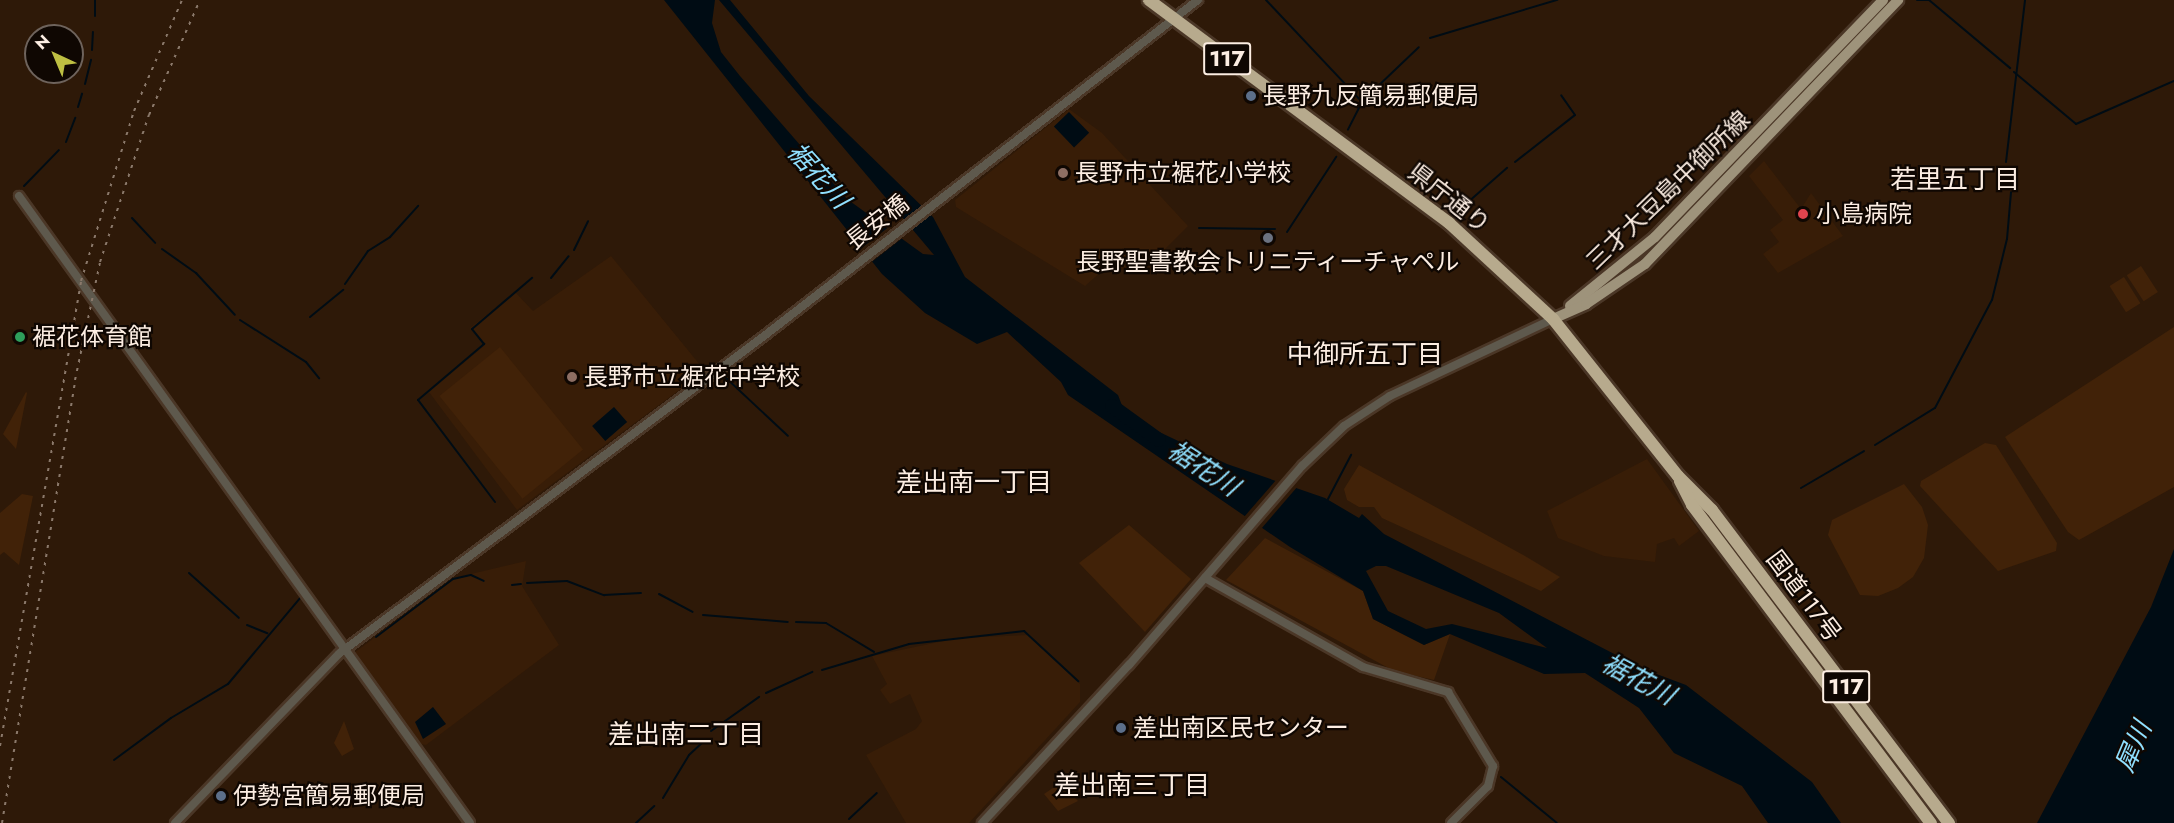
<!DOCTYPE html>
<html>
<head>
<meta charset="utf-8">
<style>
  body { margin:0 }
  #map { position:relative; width:2174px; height:823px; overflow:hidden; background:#2e1908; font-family:Jost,"Noto Sans JP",sans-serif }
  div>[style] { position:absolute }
  .built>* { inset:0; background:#381d07 }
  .green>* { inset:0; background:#412208; transform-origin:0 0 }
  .water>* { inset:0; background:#000c14; transform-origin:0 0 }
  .pier>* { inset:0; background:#2e1908 }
  .stream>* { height:2px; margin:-1px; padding:0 1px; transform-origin:1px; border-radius:1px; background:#000c14 }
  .river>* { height:14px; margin:-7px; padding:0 7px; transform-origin:7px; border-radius:7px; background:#000c14 }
  .roads { filter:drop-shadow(2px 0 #4b3727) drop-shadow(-2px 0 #4b3727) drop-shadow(0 2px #4b3727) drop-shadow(0 -2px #4b3727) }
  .minor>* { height:8px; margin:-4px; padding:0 4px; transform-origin:4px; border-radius:4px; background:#5e594d }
  .major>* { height:10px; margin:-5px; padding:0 5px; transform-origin:5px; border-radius:5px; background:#9e937b }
  .highway>* { height:12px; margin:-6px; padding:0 6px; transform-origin:6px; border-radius:6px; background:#b7aa8d }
  .rail>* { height:2px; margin-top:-1px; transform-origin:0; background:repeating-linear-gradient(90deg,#8b796b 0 3px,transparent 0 9px) }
  .dots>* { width:16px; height:16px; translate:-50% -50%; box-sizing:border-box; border:3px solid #0f0702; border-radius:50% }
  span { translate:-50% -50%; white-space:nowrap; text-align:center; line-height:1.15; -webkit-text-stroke:4.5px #0f0702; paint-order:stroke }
  .shield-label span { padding:2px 4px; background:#0f0702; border:2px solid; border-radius:4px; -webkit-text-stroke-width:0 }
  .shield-label { font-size:22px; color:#fcede2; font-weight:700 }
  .poi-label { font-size:24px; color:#fcede2 }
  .left { translate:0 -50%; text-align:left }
  .street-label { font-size:24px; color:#fcede2 }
  .water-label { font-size:26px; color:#90e0ff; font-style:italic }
  .neighbourhood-label { font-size:26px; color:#fcede2 }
  .north { position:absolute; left:24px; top:24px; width:60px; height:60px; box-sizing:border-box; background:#0f0702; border:2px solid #6e635c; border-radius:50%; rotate:316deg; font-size:16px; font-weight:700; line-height:24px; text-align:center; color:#fcede2 }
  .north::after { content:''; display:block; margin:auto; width:21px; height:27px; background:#bebf42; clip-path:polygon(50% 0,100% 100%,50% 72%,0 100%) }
</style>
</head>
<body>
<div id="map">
  <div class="built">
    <div style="clip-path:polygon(1069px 109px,1102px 133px,1188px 226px,1140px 274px,1110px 264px,1085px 286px,956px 207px,955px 200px)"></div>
    <div style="clip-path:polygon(1764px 161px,1801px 209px,1811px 193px,1843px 236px,1778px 273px,1763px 254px,1779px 242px,1770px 230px,1783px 220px,1749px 176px)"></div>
    <div style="clip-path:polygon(611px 256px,705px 371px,517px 510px,429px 392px,485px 345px,470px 328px,515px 292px,533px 311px)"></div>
    <div style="clip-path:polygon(1647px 459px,1699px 531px,1679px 546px,1674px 538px,1657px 544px,1655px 562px,1604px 556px,1558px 538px,1547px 511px)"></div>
    <div style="clip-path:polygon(526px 561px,522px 586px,559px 645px,426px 745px,420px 744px,354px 653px,454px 578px)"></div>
    <div style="clip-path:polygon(1028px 635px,1080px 684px,1080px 702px,969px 823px,906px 823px,866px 755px,916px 729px,922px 721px,910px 694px,890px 704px,880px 690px,887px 684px,872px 656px,958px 638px)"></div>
  </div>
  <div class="green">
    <div style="left:2141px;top:266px;width:31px;height:17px;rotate:57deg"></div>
    <div style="left:2124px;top:277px;width:31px;height:17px;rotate:58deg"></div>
    <div style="clip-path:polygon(2174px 327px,2174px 487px,2079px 540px,2068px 532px,2005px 437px)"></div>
    <div style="left:500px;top:347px;width:132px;height:78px;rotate:51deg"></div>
    <div style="clip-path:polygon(26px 392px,27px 393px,16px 449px,3px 434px)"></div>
    <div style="clip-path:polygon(1985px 443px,1996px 445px,2057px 543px,2056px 551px,1998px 571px,1920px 486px,1921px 481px)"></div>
    <div style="clip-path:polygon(1359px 465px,1525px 556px,1560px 577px,1541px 591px,1382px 518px,1374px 507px,1359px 507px,1347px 500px,1344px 489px)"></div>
    <div style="clip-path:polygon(1904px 484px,1922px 507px,1928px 525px,1924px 558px,1913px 577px,1898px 588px,1878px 596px,1860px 595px,1828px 535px,1832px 520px)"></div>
    <div style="clip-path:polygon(22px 494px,33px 496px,19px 565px,4px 552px,0 555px,0 513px)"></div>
    <div style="clip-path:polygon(1129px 525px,1191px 579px,1145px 632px,1079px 563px)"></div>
    <div style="clip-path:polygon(1265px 538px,1363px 591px,1373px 619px,1424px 645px,1450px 634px,1434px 680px,1394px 671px,1226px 580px)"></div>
    <div style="clip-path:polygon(344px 721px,354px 749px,342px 756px,334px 743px)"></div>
    <div style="clip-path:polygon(1060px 783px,1078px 801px,1058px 811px,1044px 794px)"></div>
  </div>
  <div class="water">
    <div style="clip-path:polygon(evenodd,664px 0,715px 0,712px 23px,721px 52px,740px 76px,847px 199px,923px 254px,934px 255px,719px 0,730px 0,809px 96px,933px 217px,965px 277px,1118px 395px,1126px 416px,1147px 431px,1155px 430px,1227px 464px,1325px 498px,1359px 518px,1362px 514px,1384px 534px,1643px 669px,1686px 685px,1812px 782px,1841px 823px,1768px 823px,1742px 786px,1674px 753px,1639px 708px,1585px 673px,1544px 674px,1450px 634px,1424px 645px,1373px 619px,1363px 591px,1290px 547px,1068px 395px,1061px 382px,1007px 332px,977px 344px,925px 313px,882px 274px,664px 0,1376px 566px,1386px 566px,1499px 613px,1547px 648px,1452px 624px,1426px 629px,1388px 611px,1366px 571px,1376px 566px)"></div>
    <div style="left:1069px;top:112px;width:29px;height:21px;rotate:46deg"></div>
    <div style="left:614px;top:407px;width:20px;height:29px;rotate:49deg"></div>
    <div style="clip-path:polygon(2174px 549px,2174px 823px,2037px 823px,2151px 607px)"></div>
    <div style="clip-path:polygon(433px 707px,446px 724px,423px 739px,415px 722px)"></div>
  </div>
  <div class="pier">
    <div style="clip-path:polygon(890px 226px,905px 236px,869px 264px,859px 250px)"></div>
    <div style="clip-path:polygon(1277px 479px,1298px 486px,1261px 529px,1244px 517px)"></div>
  </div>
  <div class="stream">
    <div style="left:1266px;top:0;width:140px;rotate:46.7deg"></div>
    <div style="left:1362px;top:102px;width:31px;rotate:117deg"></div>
    <div style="left:1917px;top:0;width:12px"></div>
    <div style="left:1929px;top:0;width:106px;rotate:40deg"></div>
    <div style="left:95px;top:16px;width:16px;rotate:-90deg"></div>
    <div style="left:1430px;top:38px;width:133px;rotate:-16.7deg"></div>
    <div style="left:92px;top:50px;width:18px;rotate:-87deg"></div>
    <div style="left:2014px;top:72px;width:81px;rotate:40deg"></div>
    <div style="left:2076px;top:124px;width:107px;rotate:-23.7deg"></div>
    <div style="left:85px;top:84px;width:25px;rotate:-76deg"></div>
    <div style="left:1376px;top:88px;width:59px;rotate:-43.6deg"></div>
    <div style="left:78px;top:107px;width:14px;rotate:-73deg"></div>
    <div style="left:66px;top:142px;width:26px;rotate:-69deg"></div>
    <div style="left:1515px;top:162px;width:76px;rotate:-38.1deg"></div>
    <div style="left:1575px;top:115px;width:24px;rotate:-125deg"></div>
    <div style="left:2006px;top:162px;width:163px;rotate:-83.3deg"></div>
    <div style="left:24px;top:186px;width:50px;rotate:-45.8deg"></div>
    <div style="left:1459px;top:210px;width:64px;rotate:-41.2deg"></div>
    <div style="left:132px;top:218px;width:34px;rotate:47deg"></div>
    <div style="left:1199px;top:228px;width:76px;rotate:0.8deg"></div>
    <div style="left:1287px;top:232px;width:90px;rotate:-56.8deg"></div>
    <div style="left:162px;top:249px;width:42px;rotate:35.2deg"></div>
    <div style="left:196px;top:273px;width:57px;rotate:47.1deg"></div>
    <div style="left:574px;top:250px;width:32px;rotate:-64deg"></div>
    <div style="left:551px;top:278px;width:28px;rotate:-51deg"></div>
    <div style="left:345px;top:284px;width:40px;rotate:-55.1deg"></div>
    <div style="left:368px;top:251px;width:26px;rotate:-32deg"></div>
    <div style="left:390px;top:237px;width:42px;rotate:-47.9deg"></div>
    <div style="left:310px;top:317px;width:43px;rotate:-39.3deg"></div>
    <div style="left:240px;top:320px;width:78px;rotate:32.5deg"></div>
    <div style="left:306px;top:362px;width:21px;rotate:51deg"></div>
    <div style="left:725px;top:377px;width:86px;rotate:43.1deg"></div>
    <div style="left:1875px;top:445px;width:70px;rotate:-31.7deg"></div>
    <div style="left:1935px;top:408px;width:122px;rotate:-62.2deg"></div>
    <div style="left:1992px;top:300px;width:63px;rotate:-76.2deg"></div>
    <div style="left:2007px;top:239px;width:47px;rotate:-85.1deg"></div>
    <div style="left:1801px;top:488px;width:73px;rotate:-30.4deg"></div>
    <div style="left:1328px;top:499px;width:50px;rotate:-62.4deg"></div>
    <div style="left:495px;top:502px;width:128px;rotate:-127deg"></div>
    <div style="left:418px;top:400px;width:87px;rotate:-40.3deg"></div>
    <div style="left:484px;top:344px;width:19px;rotate:-129deg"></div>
    <div style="left:472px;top:329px;width:79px;rotate:-40.4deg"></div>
    <div style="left:189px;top:573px;width:67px;rotate:42deg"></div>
    <div style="left:527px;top:583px;width:40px;rotate:-2.9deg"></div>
    <div style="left:567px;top:581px;width:40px;rotate:21deg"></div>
    <div style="left:604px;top:595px;width:37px;rotate:-3deg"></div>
    <div style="left:512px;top:585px;width:9px;rotate:-6deg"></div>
    <div style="left:659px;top:594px;width:38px;rotate:28deg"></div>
    <div style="left:703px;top:615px;width:85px;rotate:4.7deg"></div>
    <div style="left:796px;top:622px;width:30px;rotate:2deg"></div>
    <div style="left:826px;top:623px;width:56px;rotate:31.1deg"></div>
    <div style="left:247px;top:625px;width:22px;rotate:22deg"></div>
    <div style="left:376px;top:637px;width:96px;rotate:-37deg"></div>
    <div style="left:453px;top:579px;width:18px;rotate:-13deg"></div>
    <div style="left:471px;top:575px;width:14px;rotate:25deg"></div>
    <div style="left:822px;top:670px;width:91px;rotate:-16.6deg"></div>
    <div style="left:909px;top:644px;width:116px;rotate:-6.4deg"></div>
    <div style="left:1024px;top:631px;width:74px;rotate:42.8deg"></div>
    <div style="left:766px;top:693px;width:51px;rotate:-24.5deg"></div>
    <div style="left:711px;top:731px;width:59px;rotate:-35.3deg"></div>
    <div style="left:114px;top:760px;width:71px;rotate:-36.4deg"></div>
    <div style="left:171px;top:718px;width:66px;rotate:-30.8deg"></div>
    <div style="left:228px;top:684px;width:114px;rotate:-50deg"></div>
    <div style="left:1501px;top:777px;width:72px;rotate:39.4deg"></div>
    <div style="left:663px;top:798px;width:50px;rotate:-58.8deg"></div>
    <div style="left:689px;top:755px;width:18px;rotate:-43deg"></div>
    <div style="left:849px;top:819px;width:38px;rotate:-43deg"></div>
    <div style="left:636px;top:823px;width:25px;rotate:-43deg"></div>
  </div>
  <div class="river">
    <div style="left:1112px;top:406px;width:58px;rotate:35.9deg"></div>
  </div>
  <div class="roads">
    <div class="minor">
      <div style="left:19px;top:196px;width:772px;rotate:54.27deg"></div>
      <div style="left:1205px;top:578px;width:181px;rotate:29.4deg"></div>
      <div style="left:1363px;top:667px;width:89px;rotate:16.4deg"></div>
      <div style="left:1448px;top:692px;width:87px;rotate:58.7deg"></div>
      <div style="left:1493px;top:766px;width:21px;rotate:104deg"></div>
      <div style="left:1488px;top:786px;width:52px;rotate:135deg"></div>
      <div style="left:175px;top:823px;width:237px;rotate:-45.9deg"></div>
      <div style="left:340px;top:653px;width:529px;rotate:-36.78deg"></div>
      <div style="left:764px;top:336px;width:549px;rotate:-37.75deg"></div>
      <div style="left:982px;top:823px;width:216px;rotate:-47.1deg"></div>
      <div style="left:1129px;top:665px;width:264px;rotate:-49deg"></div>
      <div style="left:1302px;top:466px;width:58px;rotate:-43.6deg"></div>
      <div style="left:1344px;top:426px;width:55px;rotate:-33.1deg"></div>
      <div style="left:1390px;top:396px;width:180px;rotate:-25.3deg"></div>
    </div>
    <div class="major">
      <div style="left:1570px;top:306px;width:109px;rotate:-39.1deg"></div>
      <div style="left:1655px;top:237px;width:329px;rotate:-46.1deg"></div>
      <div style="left:1553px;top:319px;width:36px;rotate:-24deg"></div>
      <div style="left:1586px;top:304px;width:71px;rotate:-34.1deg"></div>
      <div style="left:1645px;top:264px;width:366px;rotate:-46.2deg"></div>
    </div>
    <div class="highway">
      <div style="left:1149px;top:0;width:374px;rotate:36.6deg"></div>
      <div style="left:1449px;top:223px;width:142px;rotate:42.7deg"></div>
      <div style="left:1553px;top:319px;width:201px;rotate:51.5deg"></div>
      <div style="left:1678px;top:476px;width:48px;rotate:45deg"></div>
      <div style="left:1712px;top:510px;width:393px;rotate:52.9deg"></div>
      <div style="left:1680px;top:481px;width:27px;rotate:63deg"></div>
      <div style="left:1692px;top:505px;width:398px;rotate:53.1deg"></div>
    </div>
  </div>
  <div class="rail">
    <div style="left:0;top:746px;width:472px;rotate:-80.1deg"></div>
    <div style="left:81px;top:281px;width:178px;rotate:-72.7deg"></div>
    <div style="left:134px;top:111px;width:121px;rotate:-66.6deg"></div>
    <div style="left:2px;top:823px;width:449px;rotate:-80.6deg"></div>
    <div style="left:75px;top:380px;width:121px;rotate:-78deg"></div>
    <div style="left:100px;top:262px;width:155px;rotate:-71.6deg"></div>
    <div style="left:149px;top:115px;width:126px;rotate:-66.1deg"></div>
  </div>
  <div class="dots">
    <div style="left:1251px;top:96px;background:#5c6f8a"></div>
    <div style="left:1063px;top:173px;background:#8d6e63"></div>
    <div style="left:1803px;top:214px;background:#e0444e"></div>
    <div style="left:1268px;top:238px;background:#6b7280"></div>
    <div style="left:20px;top:337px;background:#2e9e5b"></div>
    <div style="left:572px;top:377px;background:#8d6e63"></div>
    <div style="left:1121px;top:728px;background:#5c6f8a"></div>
    <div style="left:221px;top:796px;background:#5c6f8a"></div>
  </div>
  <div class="shield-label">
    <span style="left:1227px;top:59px">117</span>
    <span style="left:1846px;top:687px">117</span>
  </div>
  <div class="poi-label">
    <span class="left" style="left:1263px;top:96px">長野九反簡易郵便局</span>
    <span class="left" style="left:1075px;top:173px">長野市立裾花小学校</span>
    <span class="left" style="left:1816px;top:214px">小島病院</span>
    <span style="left:1268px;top:262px">長野聖書教会トリニティーチャペル</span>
    <span class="left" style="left:32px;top:337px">裾花体育館</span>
    <span class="left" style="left:584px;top:377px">長野市立裾花中学校</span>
    <span class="left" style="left:1133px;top:728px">差出南区民センター</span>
    <span class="left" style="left:233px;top:796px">伊勢宮簡易郵便局</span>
  </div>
  <div class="street-label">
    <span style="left:1668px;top:190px;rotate:-44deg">三才大豆島中御所線</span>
    <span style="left:1449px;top:198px;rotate:38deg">県庁通り</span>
    <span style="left:877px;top:222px;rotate:-38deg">長安橋</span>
    <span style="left:1804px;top:596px;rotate:53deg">国道117号</span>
  </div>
  <div class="water-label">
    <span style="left:818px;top:176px;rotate:48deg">裾花川</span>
    <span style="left:1203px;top:469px;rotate:33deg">裾花川</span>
    <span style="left:1638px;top:680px;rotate:28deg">裾花川</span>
    <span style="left:2134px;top:747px;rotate:-67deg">犀川</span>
  </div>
  <div class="neighbourhood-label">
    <span style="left:1955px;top:180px">若里五丁目</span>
    <span style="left:1365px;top:355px">中御所五丁目</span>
    <span style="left:974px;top:483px">差出南一丁目</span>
    <span style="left:686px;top:735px">差出南二丁目</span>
    <span style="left:1132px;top:786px">差出南三丁目</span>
  </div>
  <div class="north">N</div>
</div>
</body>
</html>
